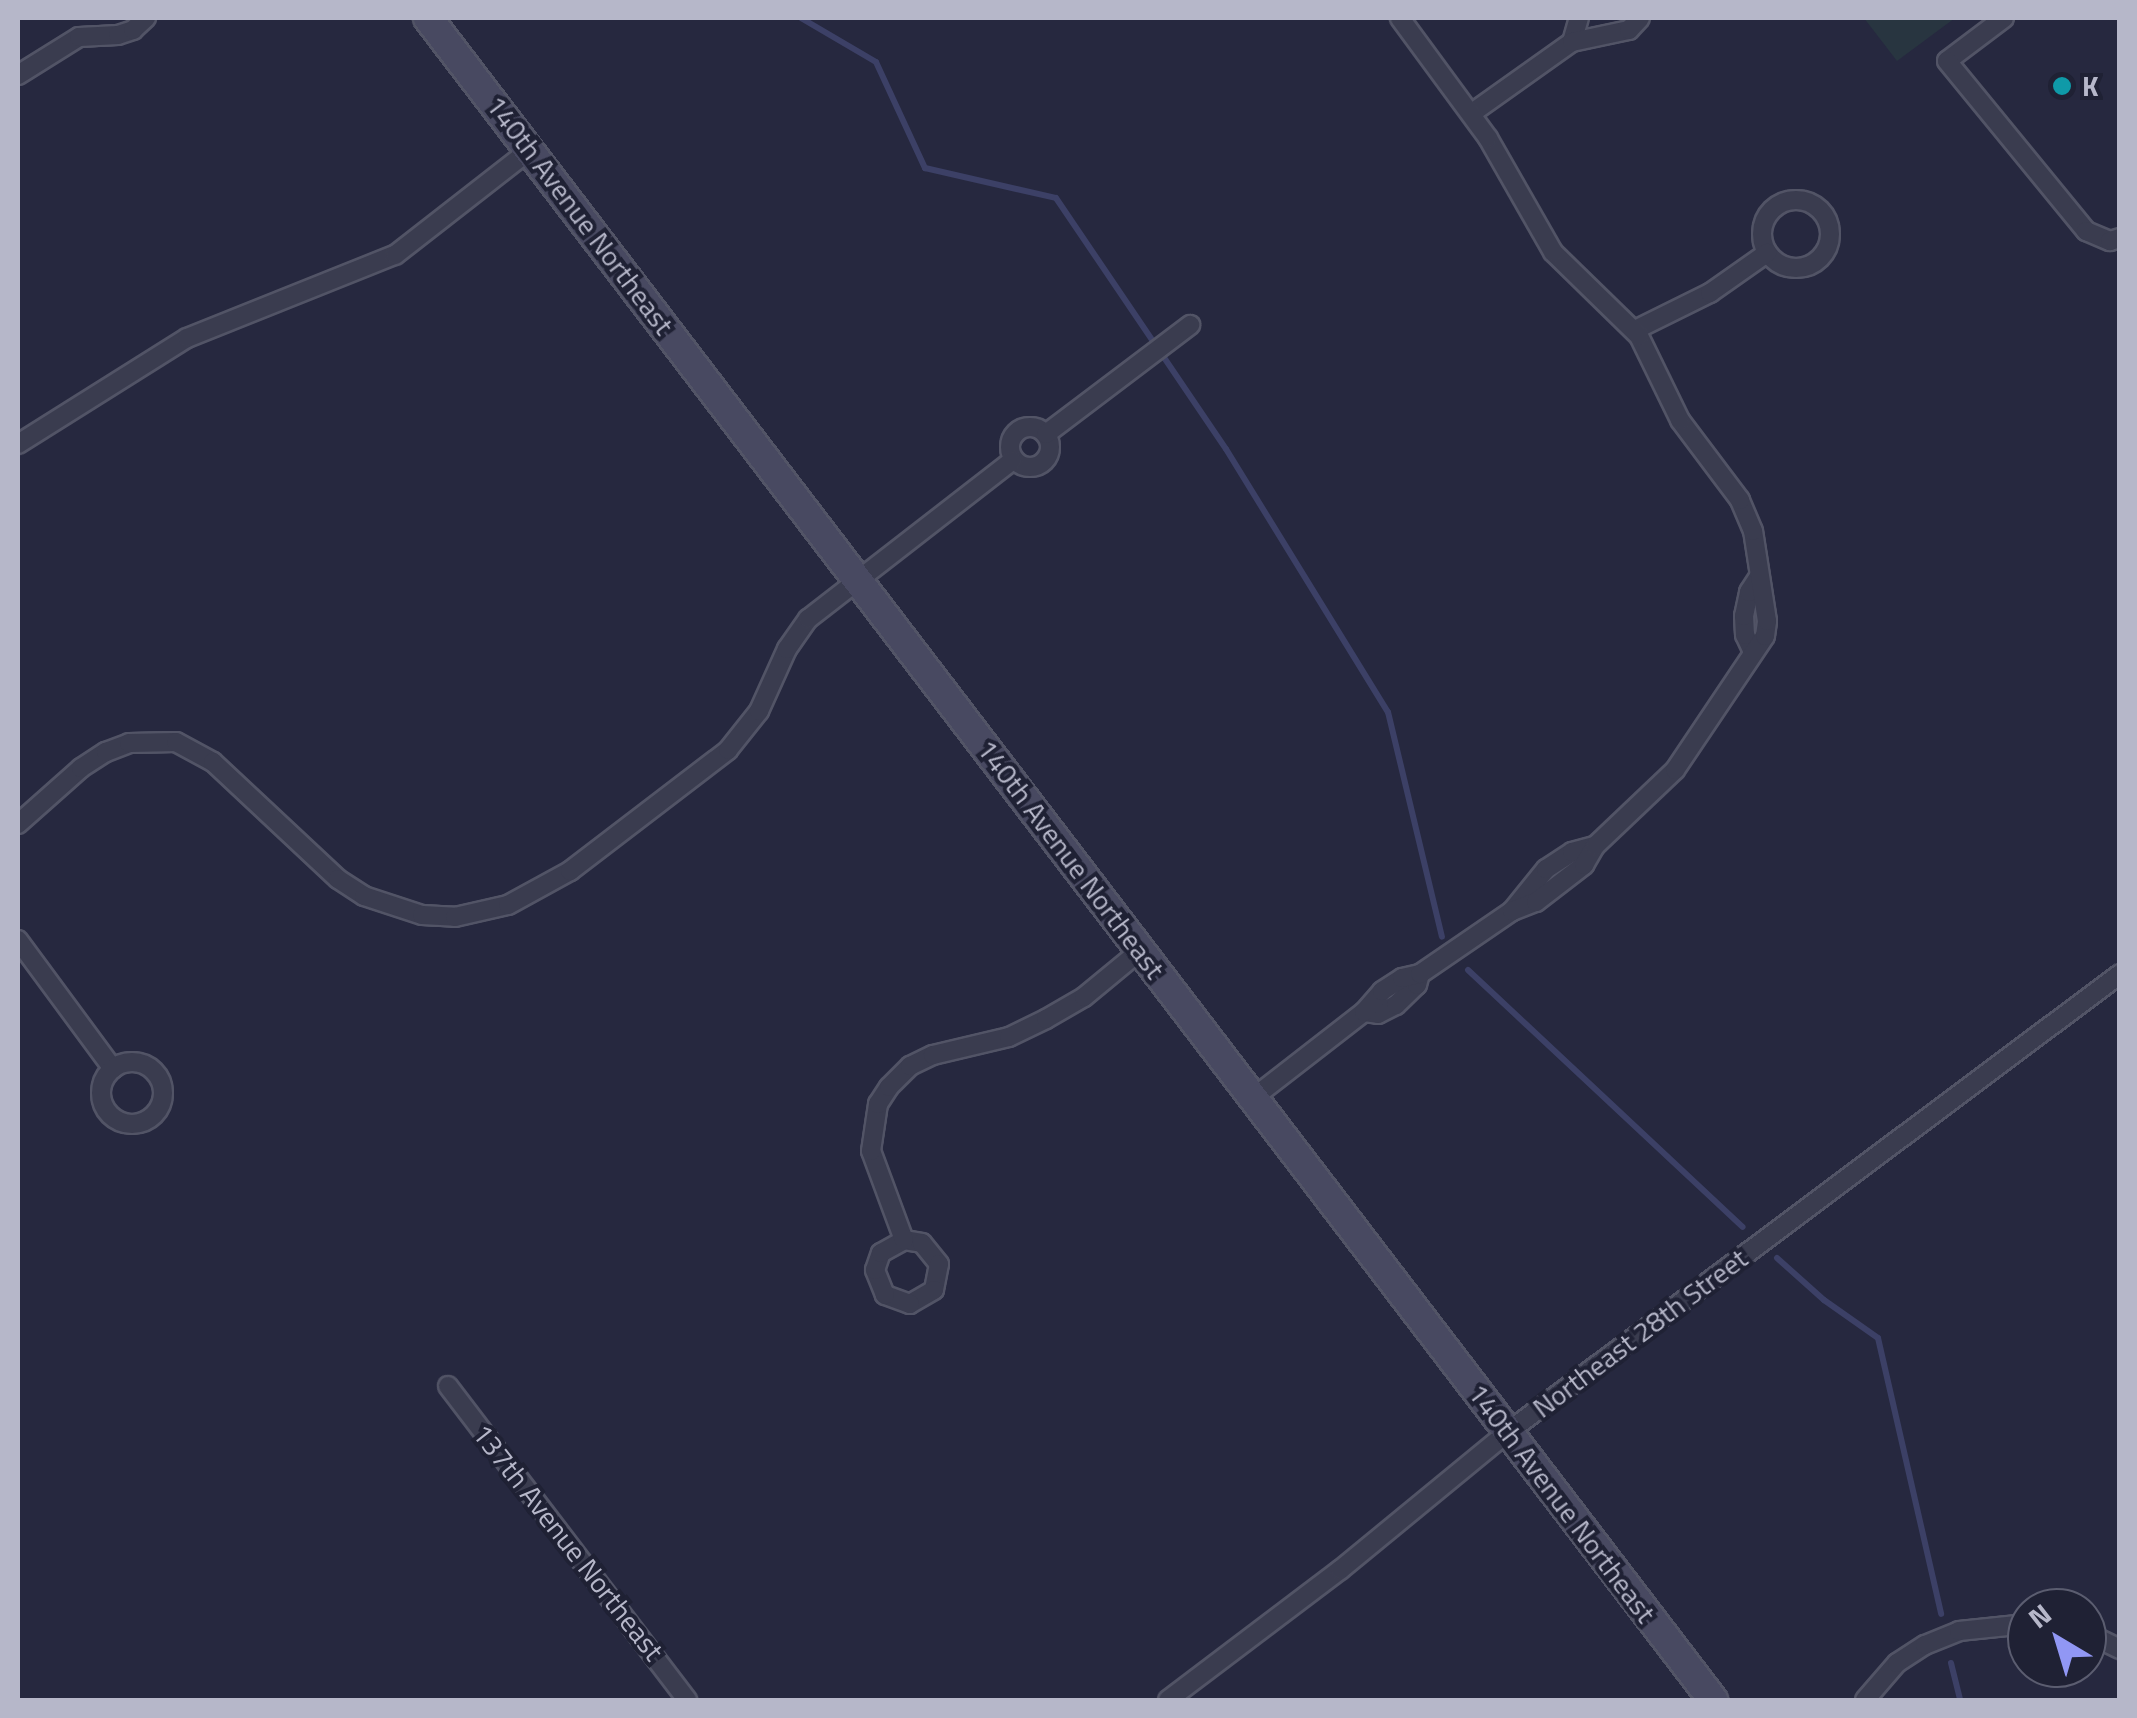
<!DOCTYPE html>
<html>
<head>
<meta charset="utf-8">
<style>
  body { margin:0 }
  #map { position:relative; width:2137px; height:1718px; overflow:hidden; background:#26283f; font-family:"Titillium Web",sans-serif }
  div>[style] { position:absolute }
  .green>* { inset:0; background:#283540 }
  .stream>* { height:6px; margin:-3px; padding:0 3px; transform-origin:3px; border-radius:3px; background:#3c4066 }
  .roads { filter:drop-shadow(2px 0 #525466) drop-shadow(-2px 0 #525466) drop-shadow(0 2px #525466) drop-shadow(0 -2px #525466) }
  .street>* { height:18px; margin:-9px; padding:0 9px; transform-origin:9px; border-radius:9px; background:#3a3c4f }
  .street>.ring { margin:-9px; padding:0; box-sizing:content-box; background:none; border:18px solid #3a3c4f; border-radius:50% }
  .secondary>* { height:28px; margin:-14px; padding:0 14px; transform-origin:14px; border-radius:14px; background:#484961 }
  .dots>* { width:28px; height:28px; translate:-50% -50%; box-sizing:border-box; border:5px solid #1f2134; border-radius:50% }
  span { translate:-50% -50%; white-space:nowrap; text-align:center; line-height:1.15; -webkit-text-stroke:8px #1f2134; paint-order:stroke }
  .poi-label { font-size:28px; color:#b6b7c9; font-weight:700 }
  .left { translate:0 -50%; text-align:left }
  .street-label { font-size:28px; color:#b6b7c9 }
  .frame { position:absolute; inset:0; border:20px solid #b6b7c9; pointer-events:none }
  .north { position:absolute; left:2007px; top:1588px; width:100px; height:100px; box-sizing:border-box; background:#1f2134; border:2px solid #5b5d70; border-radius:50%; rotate:322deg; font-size:28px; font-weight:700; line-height:40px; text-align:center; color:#b6b7c9 }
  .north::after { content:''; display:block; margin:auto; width:35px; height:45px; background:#9197f4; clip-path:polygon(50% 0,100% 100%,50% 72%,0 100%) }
</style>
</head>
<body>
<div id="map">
  <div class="green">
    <div style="clip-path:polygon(1864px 18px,1955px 18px,1897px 61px)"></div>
  </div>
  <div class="stream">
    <div style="left:801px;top:18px;width:87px;rotate:30.4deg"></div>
    <div style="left:876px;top:62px;width:117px;rotate:65.2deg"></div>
    <div style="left:925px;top:168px;width:134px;rotate:12.9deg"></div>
    <div style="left:1056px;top:198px;width:303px;rotate:55.9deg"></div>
    <div style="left:1226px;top:449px;width:309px;rotate:58.4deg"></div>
    <div style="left:1388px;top:712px;width:231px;rotate:76.5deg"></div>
    <div style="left:1468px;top:970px;width:376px;rotate:43.1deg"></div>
    <div style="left:1777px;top:1258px;width:63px;rotate:41.8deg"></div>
    <div style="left:1824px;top:1300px;width:66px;rotate:35.1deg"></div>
    <div style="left:1878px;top:1338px;width:283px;rotate:77.1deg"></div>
    <div style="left:1951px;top:1663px;width:38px;rotate:76deg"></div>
  </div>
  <div class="roads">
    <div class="street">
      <div style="left:2004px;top:18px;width:71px;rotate:143deg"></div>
      <div style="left:1947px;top:61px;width:220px;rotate:50.7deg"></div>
      <div style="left:2086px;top:231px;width:26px;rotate:23deg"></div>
      <div style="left:2110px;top:241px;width:10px;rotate:-17deg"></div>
      <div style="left:1572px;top:42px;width:25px;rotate:-74deg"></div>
      <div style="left:18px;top:75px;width:72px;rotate:-31.9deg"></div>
      <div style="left:79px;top:37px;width:39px;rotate:-3deg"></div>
      <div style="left:118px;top:35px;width:16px;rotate:-18deg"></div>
      <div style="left:133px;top:30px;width:18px;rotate:-43deg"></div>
      <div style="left:1472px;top:113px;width:123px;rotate:-35.4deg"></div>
      <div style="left:1572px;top:42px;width:58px;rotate:-11.9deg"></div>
      <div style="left:1629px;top:30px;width:16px;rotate:-47deg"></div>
      <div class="ring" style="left:1762px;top:200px;width:50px;height:50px"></div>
      <div style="left:1635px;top:330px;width:84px;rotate:-26.3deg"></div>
      <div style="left:1710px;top:293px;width:70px;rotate:-35.1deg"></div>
      <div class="ring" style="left:1010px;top:427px;width:22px;height:22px"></div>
      <div style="left:1046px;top:434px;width:181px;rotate:-37.1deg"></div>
      <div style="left:18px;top:444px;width:199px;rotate:-32.1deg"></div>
      <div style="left:187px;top:338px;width:224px;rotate:-21.8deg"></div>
      <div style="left:395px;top:255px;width:171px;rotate:-37.9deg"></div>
      <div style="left:1753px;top:652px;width:19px;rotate:-115deg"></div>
      <div style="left:1745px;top:635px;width:19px;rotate:-93deg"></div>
      <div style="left:1744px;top:616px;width:25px;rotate:-78deg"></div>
      <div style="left:1749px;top:592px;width:17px;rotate:-57deg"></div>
      <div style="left:18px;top:824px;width:84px;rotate:-41.6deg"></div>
      <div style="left:81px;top:768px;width:30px;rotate:-33deg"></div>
      <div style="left:106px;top:752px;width:25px;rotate:-21deg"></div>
      <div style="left:129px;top:743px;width:47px;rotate:-1.2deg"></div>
      <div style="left:176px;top:742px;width:42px;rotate:28.4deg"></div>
      <div style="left:213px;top:762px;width:171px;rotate:43.1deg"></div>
      <div style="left:338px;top:879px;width:31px;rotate:33deg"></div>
      <div style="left:364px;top:896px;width:61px;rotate:18.1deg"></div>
      <div style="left:422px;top:915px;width:33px;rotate:3deg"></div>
      <div style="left:455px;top:917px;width:54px;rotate:-12.8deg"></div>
      <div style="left:508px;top:905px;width:71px;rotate:-28.7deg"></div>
      <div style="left:570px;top:871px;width:199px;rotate:-37.4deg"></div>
      <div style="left:728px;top:750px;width:50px;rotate:-51.5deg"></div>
      <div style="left:759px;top:711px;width:68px;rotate:-65.7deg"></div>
      <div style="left:787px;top:649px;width:37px;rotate:-55deg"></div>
      <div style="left:808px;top:619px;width:259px;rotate:-37.8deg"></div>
      <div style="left:1512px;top:911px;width:54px;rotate:-51deg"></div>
      <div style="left:1546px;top:869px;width:31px;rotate:-33deg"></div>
      <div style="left:1572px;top:852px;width:24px;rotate:-15deg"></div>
      <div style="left:18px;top:940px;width:160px;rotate:53.6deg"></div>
      <div style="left:1364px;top:1012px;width:14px;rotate:8deg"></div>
      <div style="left:1378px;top:1014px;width:20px;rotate:-27deg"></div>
      <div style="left:1396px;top:1005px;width:29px;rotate:-44deg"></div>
      <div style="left:1417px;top:985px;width:11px;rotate:-75deg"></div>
      <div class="ring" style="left:101px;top:1062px;width:44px;height:44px"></div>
      <div style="left:1253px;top:1098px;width:140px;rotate:-37.8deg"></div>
      <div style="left:1364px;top:1012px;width:28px;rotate:-49deg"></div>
      <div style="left:1382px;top:991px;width:24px;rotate:-33deg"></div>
      <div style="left:1402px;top:978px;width:18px;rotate:-13deg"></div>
      <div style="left:1420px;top:974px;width:112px;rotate:-34.4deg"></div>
      <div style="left:1512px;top:911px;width:26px;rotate:-21deg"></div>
      <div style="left:1536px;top:902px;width:61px;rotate:-37.6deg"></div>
      <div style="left:1584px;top:865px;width:22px;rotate:-60deg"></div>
      <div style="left:1595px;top:846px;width:110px;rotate:-43.5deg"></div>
      <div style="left:1675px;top:770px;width:161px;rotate:-56.1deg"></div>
      <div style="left:1765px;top:636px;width:15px;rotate:-82deg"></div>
      <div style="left:1767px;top:621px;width:91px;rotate:-98.8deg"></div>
      <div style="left:1753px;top:531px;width:34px;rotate:-113deg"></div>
      <div style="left:1740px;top:500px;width:100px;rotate:-126.9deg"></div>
      <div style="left:1680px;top:420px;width:93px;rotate:-116deg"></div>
      <div style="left:1639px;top:336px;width:120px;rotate:-135.7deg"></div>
      <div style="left:1553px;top:252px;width:131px;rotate:-119.7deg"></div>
      <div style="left:1488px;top:138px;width:149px;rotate:-126.3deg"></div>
      <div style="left:904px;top:1240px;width:18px;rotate:9deg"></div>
      <div style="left:922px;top:1243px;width:27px;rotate:51deg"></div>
      <div style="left:939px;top:1264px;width:26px;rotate:101deg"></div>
      <div style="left:934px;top:1290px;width:28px;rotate:150deg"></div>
      <div style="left:910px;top:1304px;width:27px;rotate:-160deg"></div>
      <div style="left:885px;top:1295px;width:27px;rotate:-112deg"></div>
      <div style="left:875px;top:1270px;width:18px;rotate:-71deg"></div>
      <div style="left:881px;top:1253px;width:26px;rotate:-29deg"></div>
      <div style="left:904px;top:1240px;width:95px;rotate:-110.3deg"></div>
      <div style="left:871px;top:1151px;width:48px;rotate:-81.5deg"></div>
      <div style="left:878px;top:1104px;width:20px;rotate:-57deg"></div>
      <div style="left:889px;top:1087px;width:30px;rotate:-45deg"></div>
      <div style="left:910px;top:1066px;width:25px;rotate:-26deg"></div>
      <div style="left:933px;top:1055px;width:78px;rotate:-13.3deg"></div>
      <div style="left:1009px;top:1037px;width:41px;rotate:-25.9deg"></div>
      <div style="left:1046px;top:1019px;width:44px;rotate:-30.1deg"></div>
      <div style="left:1084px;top:997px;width:74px;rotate:-39.5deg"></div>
      <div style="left:448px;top:1386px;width:395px;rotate:52.7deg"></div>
      <div style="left:2087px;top:1633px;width:37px;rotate:26deg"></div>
      <div style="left:1168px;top:1700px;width:216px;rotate:-37.1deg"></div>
      <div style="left:1340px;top:1570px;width:217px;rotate:-39.4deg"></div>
      <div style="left:1508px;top:1432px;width:764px;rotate:-36.81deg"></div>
      <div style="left:1865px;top:1700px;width:49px;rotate:-49.1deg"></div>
      <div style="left:1897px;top:1663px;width:33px;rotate:-33deg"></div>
      <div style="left:1925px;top:1645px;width:37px;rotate:-22deg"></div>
      <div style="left:1959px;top:1631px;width:68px;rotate:-5.9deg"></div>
    </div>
    <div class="secondary">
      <div style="left:428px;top:18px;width:2117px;rotate:52.62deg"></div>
    </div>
  </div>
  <div class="dots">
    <div style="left:2062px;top:86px;background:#0f9aa8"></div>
  </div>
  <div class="poi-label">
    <span class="left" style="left:2082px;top:86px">K</span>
  </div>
  <div class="street-label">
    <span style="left:580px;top:215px;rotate:53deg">140th Avenue Northeast</span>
    <span style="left:1071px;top:859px;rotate:53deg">140th Avenue Northeast</span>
    <span style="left:1640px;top:1333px;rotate:-37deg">Northeast 28th Street</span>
    <span style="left:1562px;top:1503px;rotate:53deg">140th Avenue Northeast</span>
    <span style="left:568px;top:1542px;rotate:52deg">137th Avenue Northeast</span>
  </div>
  <div class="frame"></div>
  <div class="north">N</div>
</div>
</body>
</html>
